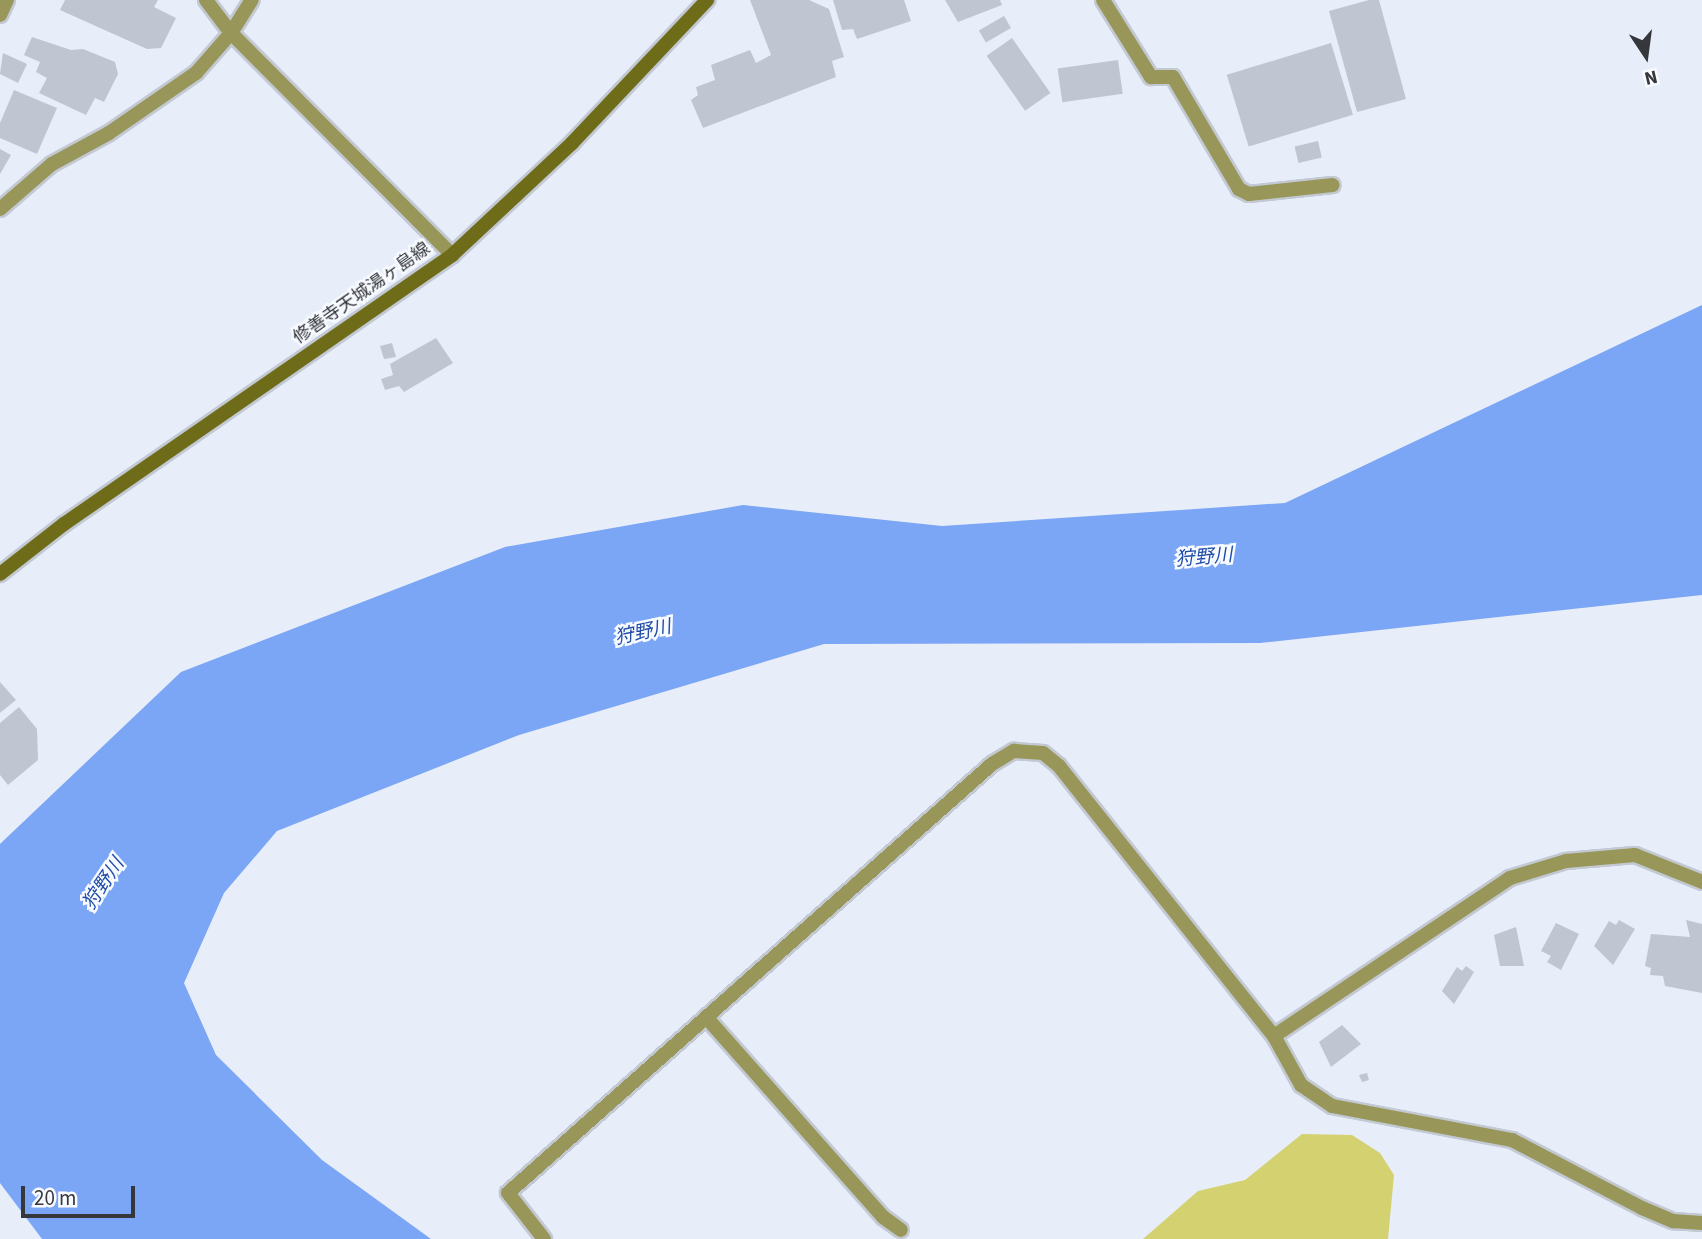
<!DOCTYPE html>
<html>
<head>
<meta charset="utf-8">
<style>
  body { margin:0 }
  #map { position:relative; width:1702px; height:1239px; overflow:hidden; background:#e7edf9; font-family:"Source Sans 3","Noto Sans JP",sans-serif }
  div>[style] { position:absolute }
  .green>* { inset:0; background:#d4d171 }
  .water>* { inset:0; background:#7ba5f5 }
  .building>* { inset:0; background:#c0c6d1; transform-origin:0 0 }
  .roads { filter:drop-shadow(2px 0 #c3c9d3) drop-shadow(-2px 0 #c3c9d3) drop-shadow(0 2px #c3c9d3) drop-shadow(0 -2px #c3c9d3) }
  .lane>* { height:14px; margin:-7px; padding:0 7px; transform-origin:7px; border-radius:7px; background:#989759 }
  .street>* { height:14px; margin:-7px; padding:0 7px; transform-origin:7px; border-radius:7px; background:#989759 }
  .secondary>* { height:14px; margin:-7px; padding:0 7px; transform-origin:7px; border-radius:7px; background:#6f6c19 }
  span { translate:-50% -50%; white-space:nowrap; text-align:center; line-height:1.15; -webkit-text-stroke:5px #f8fbff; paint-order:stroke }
  .street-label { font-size:18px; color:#35373c }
  .water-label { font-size:19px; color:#214da9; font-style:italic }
  .north { position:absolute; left:1611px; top:21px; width:70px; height:70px; -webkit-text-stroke:5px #f8fbff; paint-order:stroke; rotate:167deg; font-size:19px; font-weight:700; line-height:28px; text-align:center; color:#35373c }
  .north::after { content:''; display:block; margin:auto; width:24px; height:32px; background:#35373c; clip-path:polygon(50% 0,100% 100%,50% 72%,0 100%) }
  .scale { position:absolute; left:21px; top:1186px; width:114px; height:32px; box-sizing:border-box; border:4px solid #35373c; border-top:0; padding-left:9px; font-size:21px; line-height:24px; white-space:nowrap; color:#35373c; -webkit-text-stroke:5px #f8fbff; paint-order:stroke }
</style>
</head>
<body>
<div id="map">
  <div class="green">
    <div style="clip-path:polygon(1302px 1134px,1352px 1135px,1380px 1153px,1394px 1175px,1388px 1239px,1143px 1239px,1198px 1191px,1245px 1180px)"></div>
  </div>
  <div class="water">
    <div style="clip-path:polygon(1702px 305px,1702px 595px,1260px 643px,824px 644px,519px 735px,277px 831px,224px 893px,184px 983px,216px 1055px,322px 1160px,431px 1239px,42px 1239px,0 1183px,0 844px,181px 672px,505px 547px,743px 505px,942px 526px,1285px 503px)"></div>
  </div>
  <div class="building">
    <div style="clip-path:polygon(65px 0,158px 0,154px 7px,176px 18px,161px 48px,147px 49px,60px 10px)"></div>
    <div style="clip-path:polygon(750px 0,809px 0,829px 9px,844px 57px,832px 61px,836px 77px,703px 128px,691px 100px,698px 95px,696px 87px,715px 80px,711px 65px,750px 50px,756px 63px,771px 55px)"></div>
    <div style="clip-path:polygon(833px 0,904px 0,911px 21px,857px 39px,853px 29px,842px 30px)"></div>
    <div style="clip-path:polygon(945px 0,1000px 0,1002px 5px,958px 22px)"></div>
    <div style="clip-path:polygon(1369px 0,1379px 0,1406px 99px,1357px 112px,1329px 11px)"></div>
    <div style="left:1004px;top:16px;width:14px;height:29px;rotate:60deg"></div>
    <div style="clip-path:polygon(32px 37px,71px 50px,83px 49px,115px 62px,118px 74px,104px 102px,95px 98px,86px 115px,39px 93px,47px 78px,36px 72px,40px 62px,24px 55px)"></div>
    <div style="left:1012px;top:38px;width:67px;height:31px;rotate:55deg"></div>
    <div style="left:1331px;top:43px;width:75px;height:109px;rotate:73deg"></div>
    <div style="clip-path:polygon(3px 53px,27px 64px,18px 83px,0 74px)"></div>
    <div style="left:1118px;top:60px;width:34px;height:61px;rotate:82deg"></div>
    <div style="clip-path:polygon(14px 90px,57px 108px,37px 154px,0 138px,0 123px)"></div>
    <div style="left:1318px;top:141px;width:17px;height:24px;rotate:77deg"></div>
    <div style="clip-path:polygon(0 149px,11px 155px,0 174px)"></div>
    <div style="clip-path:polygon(436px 338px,453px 363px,404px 392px,399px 386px,385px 390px,381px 379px,393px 375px,390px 364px)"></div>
    <div style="clip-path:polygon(392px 343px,396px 357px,384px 359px,380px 346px)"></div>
    <div style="clip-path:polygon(0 682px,16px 700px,0 713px)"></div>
    <div style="clip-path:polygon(19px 707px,37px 729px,38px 760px,8px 785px,0 775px,0 723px)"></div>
    <div style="clip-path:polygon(1619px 920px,1635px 929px,1613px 965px,1594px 946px,1609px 921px,1616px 925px)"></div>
    <div style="clip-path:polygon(1686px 920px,1702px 924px,1702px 993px,1665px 986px,1663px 976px,1650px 975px,1651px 968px,1645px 966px,1651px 934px,1690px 937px)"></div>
    <div style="clip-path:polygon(1556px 923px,1579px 934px,1561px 970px,1547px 962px,1551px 956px,1541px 951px)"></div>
    <div style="clip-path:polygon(1516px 927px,1524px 966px,1500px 966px,1494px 935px)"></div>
    <div style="clip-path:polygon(1466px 966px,1474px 972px,1454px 1004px,1442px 991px,1457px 967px,1462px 971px)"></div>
    <div style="clip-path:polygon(1342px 1025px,1361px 1044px,1331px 1067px,1319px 1042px)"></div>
    <div style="clip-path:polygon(1367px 1073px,1369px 1080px,1362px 1082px,1359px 1075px)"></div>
  </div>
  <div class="roads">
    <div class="lane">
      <div style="left:706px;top:1017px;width:267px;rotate:48.5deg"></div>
      <div style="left:883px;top:1217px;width:22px;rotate:36deg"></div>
      <div style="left:1274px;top:1036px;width:56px;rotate:61.1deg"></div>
      <div style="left:1301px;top:1085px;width:37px;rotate:34deg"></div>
      <div style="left:1332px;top:1106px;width:183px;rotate:10.7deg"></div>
      <div style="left:1512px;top:1140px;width:147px;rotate:27.6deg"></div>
      <div style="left:1642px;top:1208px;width:34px;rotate:23deg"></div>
      <div style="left:1673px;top:1221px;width:29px;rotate:4deg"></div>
    </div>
    <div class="street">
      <div style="left:206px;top:0;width:41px;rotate:52.9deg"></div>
      <div style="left:231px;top:33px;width:313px;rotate:45.1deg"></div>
      <div style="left:1103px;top:0;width:91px;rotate:58.1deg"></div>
      <div style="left:1151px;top:77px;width:22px"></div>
      <div style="left:1173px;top:77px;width:130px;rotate:59.5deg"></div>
      <div style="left:1239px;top:189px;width:11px;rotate:27deg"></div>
      <div style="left:1249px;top:194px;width:84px;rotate:-6.1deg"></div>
      <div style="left:0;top:15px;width:17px;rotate:-65deg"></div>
      <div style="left:0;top:209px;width:69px;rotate:-40.9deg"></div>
      <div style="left:52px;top:164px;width:65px;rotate:-28.5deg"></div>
      <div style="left:109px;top:133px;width:106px;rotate:-34.6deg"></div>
      <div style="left:196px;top:73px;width:53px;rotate:-48.8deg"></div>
      <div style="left:231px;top:33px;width:39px;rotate:-58deg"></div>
      <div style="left:544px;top:1239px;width:58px;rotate:-128deg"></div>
      <div style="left:508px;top:1193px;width:647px;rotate:-41.55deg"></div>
      <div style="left:992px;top:764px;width:26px;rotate:-31deg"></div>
      <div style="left:1014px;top:751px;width:29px;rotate:4deg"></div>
      <div style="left:1043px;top:753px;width:21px;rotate:39deg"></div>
      <div style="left:1059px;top:766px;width:345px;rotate:51.5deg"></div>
      <div style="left:1274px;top:1036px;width:284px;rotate:-33.8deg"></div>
      <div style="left:1510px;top:878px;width:59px;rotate:-16.9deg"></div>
      <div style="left:1566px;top:861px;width:69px;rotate:-5deg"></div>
      <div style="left:1635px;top:855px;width:72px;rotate:21.9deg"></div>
    </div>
    <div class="secondary">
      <div style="left:0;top:574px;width:81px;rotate:-38deg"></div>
      <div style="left:64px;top:524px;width:472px;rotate:-34.7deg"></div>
      <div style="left:452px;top:255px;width:164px;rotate:-43deg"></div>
      <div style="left:572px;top:143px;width:197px;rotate:-46.6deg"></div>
    </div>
  </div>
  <div class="street-label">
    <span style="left:362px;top:294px;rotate:-35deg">修善寺天城湯ヶ島線</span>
  </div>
  <div class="water-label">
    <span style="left:1204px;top:558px;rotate:-5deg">狩野川</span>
    <span style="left:643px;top:633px;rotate:-12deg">狩野川</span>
    <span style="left:104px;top:884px;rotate:-56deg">狩野川</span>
  </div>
  <div class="north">N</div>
  <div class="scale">20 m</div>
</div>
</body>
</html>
